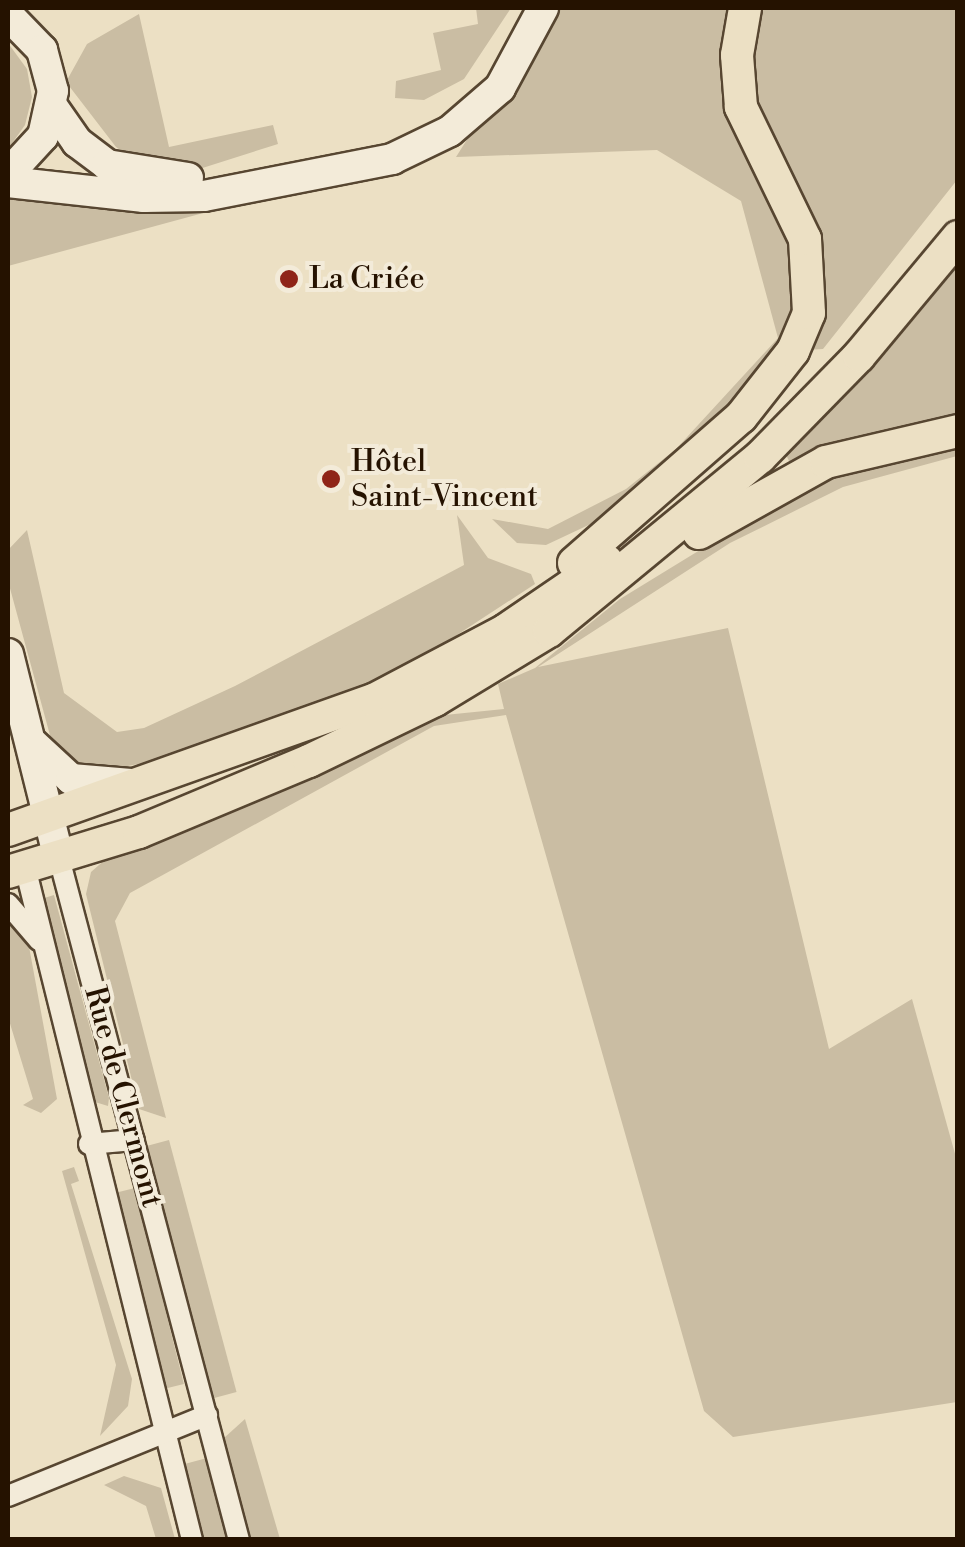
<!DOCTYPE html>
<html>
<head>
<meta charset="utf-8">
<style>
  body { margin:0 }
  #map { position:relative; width:965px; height:1547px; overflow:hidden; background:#ece0c4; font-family:"Libre Bodoni",serif }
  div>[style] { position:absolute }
  .green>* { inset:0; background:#cabda3; transform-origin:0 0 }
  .roads { filter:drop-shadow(2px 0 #574631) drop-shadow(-2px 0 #574631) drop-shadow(0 2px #574631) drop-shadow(0 -2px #574631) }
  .street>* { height:20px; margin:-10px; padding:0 10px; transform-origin:10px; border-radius:10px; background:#f3ebd9 }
  .secondary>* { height:30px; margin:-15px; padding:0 15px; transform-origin:15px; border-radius:15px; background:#f3ebd9 }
  .primary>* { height:32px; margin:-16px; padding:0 16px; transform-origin:16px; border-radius:16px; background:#ece0c4 }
  .dots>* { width:28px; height:28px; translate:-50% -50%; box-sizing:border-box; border:5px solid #f3ebd9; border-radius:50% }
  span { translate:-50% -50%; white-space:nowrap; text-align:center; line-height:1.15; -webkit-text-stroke:8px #f3ebd9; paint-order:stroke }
  .poi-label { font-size:30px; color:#251200 }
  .left { translate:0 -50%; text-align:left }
  .street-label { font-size:30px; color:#251200 }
  .frame { position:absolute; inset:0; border:10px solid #251200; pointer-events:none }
</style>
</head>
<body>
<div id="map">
  <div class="green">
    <div style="clip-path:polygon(476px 8px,511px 8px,464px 79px,424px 100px,395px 98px,396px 81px,441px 70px,433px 33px,478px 24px)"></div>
    <div style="clip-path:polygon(550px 8px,730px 8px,723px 40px,733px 129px,786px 224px,801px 275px,783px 353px,629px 506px,546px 545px,517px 543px,492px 519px,548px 529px,626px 489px,676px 449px,778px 338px,741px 201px,657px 150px,456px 157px)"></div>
    <div style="clip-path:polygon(758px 8px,957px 8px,957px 180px,823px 349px,805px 350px,822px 301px,757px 132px,748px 48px)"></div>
    <div style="clip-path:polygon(139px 14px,169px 147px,273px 125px,278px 144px,193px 171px,135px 160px,116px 147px,66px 82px,87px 44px)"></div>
    <div style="clip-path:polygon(8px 43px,27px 69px,32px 97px,25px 125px,8px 149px)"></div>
    <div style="clip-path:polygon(20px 198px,207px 212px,8px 266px,8px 200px)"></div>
    <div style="clip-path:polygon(957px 259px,957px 422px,792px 467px,786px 455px)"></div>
    <div style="clip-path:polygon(957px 438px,957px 456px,843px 487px,730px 543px,538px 667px,728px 628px,829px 1049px,912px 999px,957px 1161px,957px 1402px,733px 1437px,704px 1411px,506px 715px,434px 726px,130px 893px,115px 921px,166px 1118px,139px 1109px,86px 894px,91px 872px,115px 851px,435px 716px,504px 709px,498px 684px,535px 668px,620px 599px,814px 480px)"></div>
    <div style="clip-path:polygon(457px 515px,488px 558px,531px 574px,535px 584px,437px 648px,364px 688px,184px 755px,87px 774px,76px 771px,51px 739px,8px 581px,8px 550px,27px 530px,64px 693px,117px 732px,144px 728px,235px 686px,464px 565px)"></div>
    <div style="clip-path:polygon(54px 895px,109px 1098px,108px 1106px,95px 1102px,41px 899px)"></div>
    <div style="clip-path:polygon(8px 918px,28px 941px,57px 1099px,41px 1113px,23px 1105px,33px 1099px,8px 1017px)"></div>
    <div style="left:169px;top:1140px;width:261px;height:28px;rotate:75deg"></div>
    <div style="clip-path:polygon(74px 1167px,79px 1181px,71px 1184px,132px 1379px,128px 1406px,100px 1436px,116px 1365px,62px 1171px)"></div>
    <div style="left:135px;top:1188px;width:202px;height:24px;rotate:76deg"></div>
    <div style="clip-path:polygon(245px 1419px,280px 1539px,251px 1539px,224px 1438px)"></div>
    <div style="left:207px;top:1458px;width:84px;height:26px;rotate:75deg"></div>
    <div style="clip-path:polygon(124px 1476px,161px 1488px,175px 1539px,156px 1539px,146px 1506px,104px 1485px)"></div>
  </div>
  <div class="roads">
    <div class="street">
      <div style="left:59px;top:858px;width:705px;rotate:75.22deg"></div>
      <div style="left:25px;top:867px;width:693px;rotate:76.06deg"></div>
      <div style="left:8px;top:904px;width:48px;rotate:49.3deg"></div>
      <div style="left:89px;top:1144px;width:45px;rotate:-5.1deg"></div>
      <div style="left:8px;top:1496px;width:215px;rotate:-22.1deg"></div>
    </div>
    <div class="secondary">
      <div style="left:8px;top:15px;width:49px;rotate:45.8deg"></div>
      <div style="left:42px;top:50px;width:42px;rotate:75deg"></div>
      <div style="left:53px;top:91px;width:46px;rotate:102.5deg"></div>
      <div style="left:43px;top:136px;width:52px;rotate:132.6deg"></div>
      <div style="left:52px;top:106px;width:44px;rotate:55.2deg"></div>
      <div style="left:77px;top:142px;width:38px;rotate:37deg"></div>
      <div style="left:107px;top:165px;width:82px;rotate:9.1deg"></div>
      <div style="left:8px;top:182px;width:137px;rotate:6.3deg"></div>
      <div style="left:144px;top:197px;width:60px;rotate:-1deg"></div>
      <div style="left:204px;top:196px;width:192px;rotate:-11.1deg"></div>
      <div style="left:392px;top:159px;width:64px;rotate:-25.8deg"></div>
      <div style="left:450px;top:131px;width:66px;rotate:-40.7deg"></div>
      <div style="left:500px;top:88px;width:91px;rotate:-61.7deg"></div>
      <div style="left:8px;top:654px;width:210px;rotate:76deg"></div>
      <div style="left:32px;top:743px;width:53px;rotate:42.7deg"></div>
      <div style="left:71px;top:779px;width:60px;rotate:4.8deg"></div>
    </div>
    <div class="primary">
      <div style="left:699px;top:533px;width:145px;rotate:-29.2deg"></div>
      <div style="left:826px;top:462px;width:136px;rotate:-13.2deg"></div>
      <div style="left:574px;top:563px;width:222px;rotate:-41.2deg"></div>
      <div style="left:741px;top:417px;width:84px;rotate:-51.8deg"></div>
      <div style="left:793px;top:351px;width:41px;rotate:-67.2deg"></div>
      <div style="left:809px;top:313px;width:74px;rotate:-93.1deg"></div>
      <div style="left:805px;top:239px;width:147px;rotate:-115.9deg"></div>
      <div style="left:741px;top:107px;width:52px;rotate:-94.4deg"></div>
      <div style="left:737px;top:55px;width:48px;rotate:-80.3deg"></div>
      <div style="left:8px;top:830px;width:388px;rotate:-19.6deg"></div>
      <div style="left:374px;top:700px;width:149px;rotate:-27.9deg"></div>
      <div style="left:506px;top:630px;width:122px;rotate:-34.3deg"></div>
      <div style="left:8px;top:872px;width:137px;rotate:-17deg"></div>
      <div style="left:139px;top:832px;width:184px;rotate:-22.7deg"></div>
      <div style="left:309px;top:761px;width:140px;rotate:-25.8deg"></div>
      <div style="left:435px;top:700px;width:133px;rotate:-31.2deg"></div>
      <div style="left:549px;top:631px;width:273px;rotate:-39.5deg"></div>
      <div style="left:760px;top:457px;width:141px;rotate:-45.6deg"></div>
      <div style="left:859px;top:356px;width:155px;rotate:-50.2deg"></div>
    </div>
  </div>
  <div class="dots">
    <div style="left:289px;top:279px;background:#8f2418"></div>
    <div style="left:331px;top:479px;background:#8f2418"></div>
  </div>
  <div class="poi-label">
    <span class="left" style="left:309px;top:279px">La Criée</span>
    <span class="left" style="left:351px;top:479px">Hôtel<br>Saint-Vincent</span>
  </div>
  <div class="street-label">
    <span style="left:123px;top:1097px;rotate:75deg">Rue de Clermont</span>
  </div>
  <div class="frame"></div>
</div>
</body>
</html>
